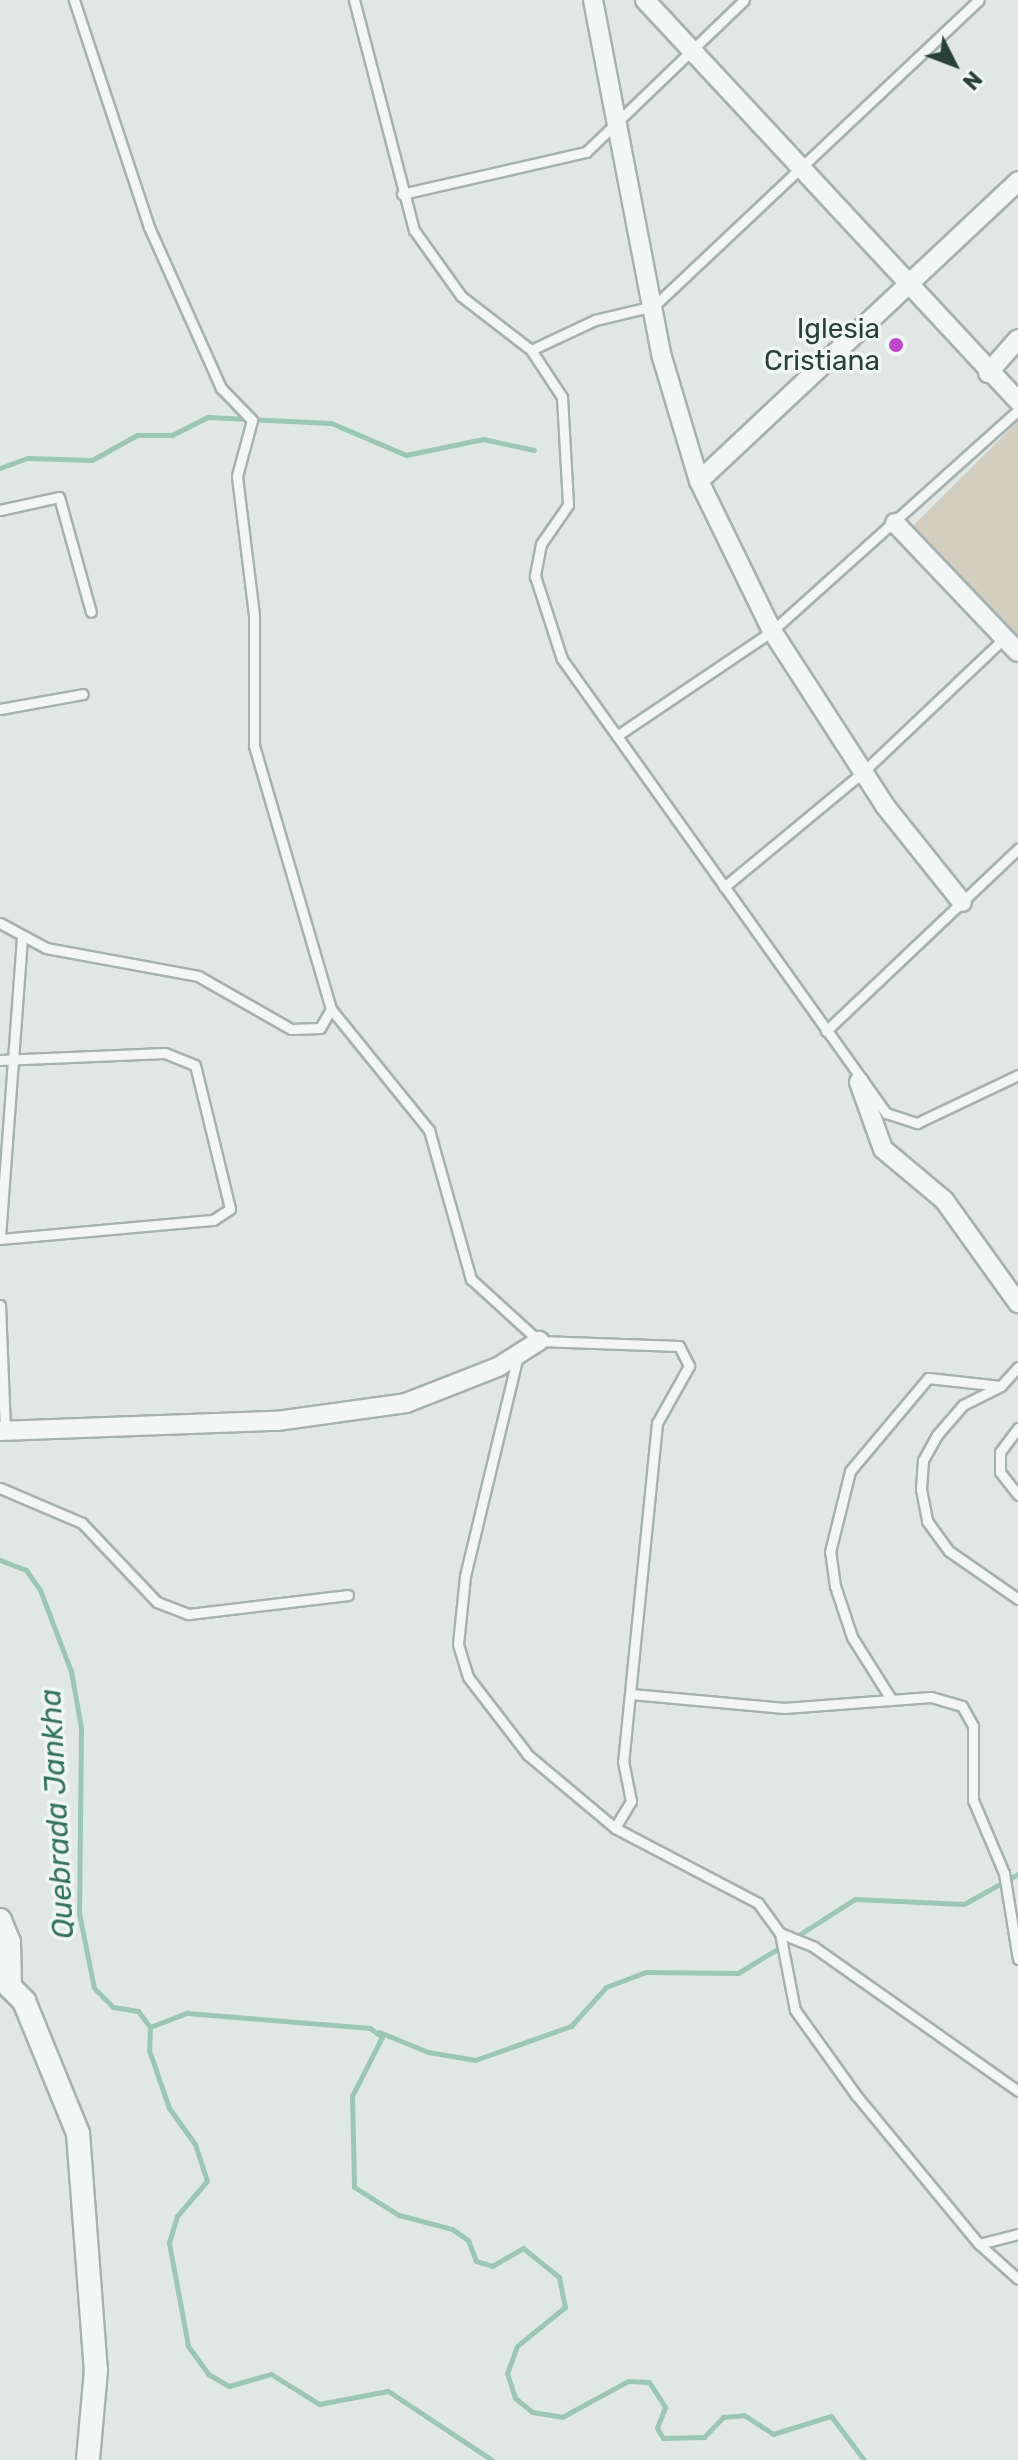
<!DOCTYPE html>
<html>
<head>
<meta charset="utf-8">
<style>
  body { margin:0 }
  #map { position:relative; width:1018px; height:2460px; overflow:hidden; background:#e0e8e6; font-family:Rubik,sans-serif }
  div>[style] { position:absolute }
  .green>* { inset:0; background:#d2cfc1 }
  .stream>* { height:5px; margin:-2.5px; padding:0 2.5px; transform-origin:2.5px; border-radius:2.5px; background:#9cc7b5 }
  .roads { filter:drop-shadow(2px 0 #a5b2af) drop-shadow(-2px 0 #a5b2af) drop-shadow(0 2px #a5b2af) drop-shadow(0 -2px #a5b2af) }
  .service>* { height:9px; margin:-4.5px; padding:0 4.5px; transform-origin:4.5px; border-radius:4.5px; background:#f2f7f5 }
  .minor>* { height:18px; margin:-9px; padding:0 9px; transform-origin:9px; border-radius:9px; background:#f2f7f5 }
  .tertiary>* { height:22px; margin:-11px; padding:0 11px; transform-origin:11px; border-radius:11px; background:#f2f7f5 }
  .dots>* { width:22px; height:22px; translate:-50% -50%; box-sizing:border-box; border:4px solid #eff6f4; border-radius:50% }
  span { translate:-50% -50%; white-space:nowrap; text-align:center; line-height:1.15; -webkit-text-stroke:7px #eff6f4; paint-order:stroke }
  .poi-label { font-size:28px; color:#293f39 }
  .right { translate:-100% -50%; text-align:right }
  .water-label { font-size:30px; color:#34725b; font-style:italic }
  .north { position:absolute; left:914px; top:24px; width:80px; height:80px; -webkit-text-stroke:6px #eff6f4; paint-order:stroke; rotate:132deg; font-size:22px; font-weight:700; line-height:32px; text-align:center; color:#293f39 }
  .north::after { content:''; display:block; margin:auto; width:28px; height:36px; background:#293f39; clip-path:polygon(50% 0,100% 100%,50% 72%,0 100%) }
</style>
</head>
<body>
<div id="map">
  <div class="green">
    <div style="clip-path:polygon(1018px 421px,1018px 640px,910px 529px)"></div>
  </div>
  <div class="stream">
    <div style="left:0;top:468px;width:30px;rotate:-20deg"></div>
    <div style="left:28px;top:458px;width:64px;rotate:1.8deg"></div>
    <div style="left:92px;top:460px;width:51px;rotate:-29.1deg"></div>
    <div style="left:137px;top:435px;width:35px"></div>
    <div style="left:172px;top:435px;width:40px;rotate:-26.6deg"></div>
    <div style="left:208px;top:417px;width:123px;rotate:2.8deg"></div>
    <div style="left:331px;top:423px;width:82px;rotate:23.1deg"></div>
    <div style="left:406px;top:455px;width:79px;rotate:-11.7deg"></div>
    <div style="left:483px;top:439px;width:52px;rotate:12.2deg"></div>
    <div style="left:0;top:1560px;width:28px;rotate:21deg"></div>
    <div style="left:26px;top:1570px;width:24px;rotate:55deg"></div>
    <div style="left:40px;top:1590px;width:87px;rotate:69.1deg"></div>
    <div style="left:71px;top:1671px;width:58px;rotate:80deg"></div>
    <div style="left:81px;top:1728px;width:185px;rotate:90.6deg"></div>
    <div style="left:79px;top:1913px;width:76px;rotate:78.7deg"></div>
    <div style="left:94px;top:1988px;width:27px;rotate:45deg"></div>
    <div style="left:113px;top:2007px;width:25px;rotate:9deg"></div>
    <div style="left:138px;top:2011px;width:20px;rotate:53deg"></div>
    <div style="left:150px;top:2027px;width:23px;rotate:92deg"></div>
    <div style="left:149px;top:2050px;width:61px;rotate:71deg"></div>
    <div style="left:169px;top:2108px;width:44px;rotate:54.2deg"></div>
    <div style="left:195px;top:2144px;width:39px;rotate:72deg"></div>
    <div style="left:207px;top:2181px;width:46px;rotate:130.6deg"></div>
    <div style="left:177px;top:2216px;width:28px;rotate:107deg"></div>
    <div style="left:169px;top:2243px;width:105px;rotate:79.5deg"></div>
    <div style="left:188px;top:2346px;width:34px;rotate:54deg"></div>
    <div style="left:208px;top:2374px;width:24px;rotate:30deg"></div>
    <div style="left:229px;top:2386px;width:44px;rotate:-15.9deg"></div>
    <div style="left:271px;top:2374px;width:57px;rotate:32deg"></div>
    <div style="left:319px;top:2404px;width:70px;rotate:-10.7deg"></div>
    <div style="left:388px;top:2391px;width:125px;rotate:33.6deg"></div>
    <div style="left:794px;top:1938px;width:72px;rotate:-32.6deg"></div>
    <div style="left:855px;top:1899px;width:109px;rotate:2.6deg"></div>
    <div style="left:964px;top:1904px;width:62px;rotate:-29.1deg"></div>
    <div style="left:150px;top:2027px;width:40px;rotate:-21deg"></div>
    <div style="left:187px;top:2013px;width:184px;rotate:4.7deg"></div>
    <div style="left:370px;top:2028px;width:15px;rotate:37deg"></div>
    <div style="left:382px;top:2037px;width:66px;rotate:117deg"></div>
    <div style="left:352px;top:2096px;width:91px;rotate:88.7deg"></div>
    <div style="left:354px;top:2187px;width:53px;rotate:31.9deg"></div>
    <div style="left:399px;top:2215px;width:55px;rotate:14.8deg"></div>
    <div style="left:452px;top:2229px;width:19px;rotate:35deg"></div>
    <div style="left:468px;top:2240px;width:22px;rotate:69deg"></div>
    <div style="left:476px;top:2261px;width:17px;rotate:17deg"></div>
    <div style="left:492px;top:2266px;width:36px;rotate:-30deg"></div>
    <div style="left:523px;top:2248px;width:46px;rotate:38.9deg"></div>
    <div style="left:559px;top:2277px;width:31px;rotate:79deg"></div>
    <div style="left:565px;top:2307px;width:62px;rotate:140.9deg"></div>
    <div style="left:517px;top:2346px;width:29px;rotate:110deg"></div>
    <div style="left:507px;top:2373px;width:26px;rotate:72deg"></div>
    <div style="left:515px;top:2398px;width:22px;rotate:39deg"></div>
    <div style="left:532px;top:2412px;width:30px;rotate:9deg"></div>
    <div style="left:562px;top:2417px;width:75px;rotate:-28.6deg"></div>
    <div style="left:628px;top:2381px;width:21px;rotate:3deg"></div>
    <div style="left:649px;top:2382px;width:30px;rotate:57deg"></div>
    <div style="left:665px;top:2407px;width:22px;rotate:111deg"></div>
    <div style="left:657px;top:2428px;width:12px;rotate:59deg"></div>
    <div style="left:663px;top:2438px;width:41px;rotate:-1.4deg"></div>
    <div style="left:704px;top:2437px;width:28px;rotate:-46deg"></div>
    <div style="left:723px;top:2417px;width:21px;rotate:-5deg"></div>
    <div style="left:744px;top:2415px;width:35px;rotate:33deg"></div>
    <div style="left:773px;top:2434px;width:61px;rotate:-17.2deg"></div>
    <div style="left:831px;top:2416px;width:55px;rotate:53.1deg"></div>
    <div style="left:379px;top:2032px;width:53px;rotate:22.2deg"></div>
    <div style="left:428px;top:2052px;width:48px;rotate:9.7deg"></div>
    <div style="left:475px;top:2060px;width:102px;rotate:-19.5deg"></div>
    <div style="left:571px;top:2026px;width:52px;rotate:-48.1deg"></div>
    <div style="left:606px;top:1987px;width:43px;rotate:-20.6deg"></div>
    <div style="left:646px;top:1972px;width:92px;rotate:0.6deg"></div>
    <div style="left:738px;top:1973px;width:52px;rotate:-31.5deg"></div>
  </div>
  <div class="roads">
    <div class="service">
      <div style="left:354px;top:0;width:238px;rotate:75.4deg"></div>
      <div style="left:414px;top:230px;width:81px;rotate:54.5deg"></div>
      <div style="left:461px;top:296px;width:88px;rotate:37.6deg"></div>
      <div style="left:531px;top:350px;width:56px;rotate:56.6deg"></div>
      <div style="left:562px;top:397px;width:108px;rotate:86.8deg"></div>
      <div style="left:568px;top:505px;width:47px;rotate:124.7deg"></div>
      <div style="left:541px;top:544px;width:33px;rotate:101deg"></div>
      <div style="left:535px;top:576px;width:87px;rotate:72deg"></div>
      <div style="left:562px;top:659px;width:558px;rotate:54.49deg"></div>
      <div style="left:886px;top:1113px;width:33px;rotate:18deg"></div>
      <div style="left:917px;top:1123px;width:112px;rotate:-25.4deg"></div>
      <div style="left:402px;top:194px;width:189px;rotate:-12.9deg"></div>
      <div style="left:586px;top:152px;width:219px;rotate:-43.9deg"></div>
      <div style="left:531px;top:350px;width:71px;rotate:-25.1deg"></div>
      <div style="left:595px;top:320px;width:61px;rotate:-13.3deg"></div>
      <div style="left:654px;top:306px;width:446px;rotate:-43.3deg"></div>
      <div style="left:0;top:510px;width:60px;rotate:-12.4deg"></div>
      <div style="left:59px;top:497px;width:119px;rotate:74.5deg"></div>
      <div style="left:0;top:709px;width:84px;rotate:-10.2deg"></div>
      <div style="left:621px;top:733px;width:182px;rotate:-34deg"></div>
      <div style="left:772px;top:631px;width:331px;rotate:-41.9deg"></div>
      <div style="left:724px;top:887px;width:180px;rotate:-39.6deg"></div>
      <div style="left:863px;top:772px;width:195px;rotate:-43.5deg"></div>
      <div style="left:0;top:923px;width:52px;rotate:28.5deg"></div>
      <div style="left:46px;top:948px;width:155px;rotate:10.4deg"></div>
      <div style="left:198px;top:976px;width:107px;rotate:29.7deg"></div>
      <div style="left:291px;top:1029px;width:29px;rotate:-2deg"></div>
      <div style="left:320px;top:1028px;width:22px;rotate:-60deg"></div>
      <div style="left:331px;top:1009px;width:275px;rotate:-106.3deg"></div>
      <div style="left:254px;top:745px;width:130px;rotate:-90deg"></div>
      <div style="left:254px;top:615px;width:140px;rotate:-97deg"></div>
      <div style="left:237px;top:476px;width:58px;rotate:-75deg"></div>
      <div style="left:252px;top:420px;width:45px;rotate:-134.1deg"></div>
      <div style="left:221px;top:388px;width:176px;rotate:-114.1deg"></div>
      <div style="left:149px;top:227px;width:239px;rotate:-108.3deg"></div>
      <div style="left:331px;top:1009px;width:156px;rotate:51deg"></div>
      <div style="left:429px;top:1130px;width:155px;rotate:74.3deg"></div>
      <div style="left:471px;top:1279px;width:92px;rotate:42.4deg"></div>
      <div style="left:539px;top:1341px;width:140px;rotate:2deg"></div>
      <div style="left:679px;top:1346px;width:22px;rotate:63deg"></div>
      <div style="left:689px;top:1366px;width:65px;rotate:119.3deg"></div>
      <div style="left:657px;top:1423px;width:340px;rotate:95.7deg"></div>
      <div style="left:623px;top:1761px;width:41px;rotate:78.7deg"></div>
      <div style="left:631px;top:1801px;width:31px;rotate:121deg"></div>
      <div style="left:615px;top:1828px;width:114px;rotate:-140deg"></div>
      <div style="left:528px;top:1755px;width:98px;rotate:-127.6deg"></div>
      <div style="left:468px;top:1677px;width:34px;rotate:-107deg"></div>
      <div style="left:458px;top:1644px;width:68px;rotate:-84.1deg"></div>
      <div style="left:465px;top:1576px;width:226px;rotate:-76.5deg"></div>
      <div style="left:826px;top:1031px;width:265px;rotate:-43.5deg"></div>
      <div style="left:0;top:1060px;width:165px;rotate:-2.4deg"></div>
      <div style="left:165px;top:1053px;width:32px;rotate:22deg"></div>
      <div style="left:195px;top:1065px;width:148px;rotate:76.3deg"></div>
      <div style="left:230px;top:1209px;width:20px;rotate:147deg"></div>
      <div style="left:213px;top:1220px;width:214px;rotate:174.9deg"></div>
      <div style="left:0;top:1237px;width:302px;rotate:-85.8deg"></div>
      <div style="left:0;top:1305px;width:126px;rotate:87.7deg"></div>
      <div style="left:1018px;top:1367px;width:25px;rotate:132deg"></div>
      <div style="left:1001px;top:1386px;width:42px;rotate:153.4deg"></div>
      <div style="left:963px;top:1405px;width:40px;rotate:131deg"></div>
      <div style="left:937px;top:1435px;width:29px;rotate:119deg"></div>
      <div style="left:923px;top:1460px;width:29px;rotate:94deg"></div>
      <div style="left:921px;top:1489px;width:33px;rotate:79deg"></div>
      <div style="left:927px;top:1521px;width:37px;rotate:54deg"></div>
      <div style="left:949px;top:1551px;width:84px;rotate:34.8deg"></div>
      <div style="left:1018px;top:1428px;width:30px;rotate:127deg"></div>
      <div style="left:1000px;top:1452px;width:20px;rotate:90deg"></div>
      <div style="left:1000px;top:1472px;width:29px;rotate:52deg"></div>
      <div style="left:0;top:1488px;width:89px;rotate:23.1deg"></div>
      <div style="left:82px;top:1523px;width:109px;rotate:46.5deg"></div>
      <div style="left:157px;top:1602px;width:34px;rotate:21deg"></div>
      <div style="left:189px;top:1614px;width:160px;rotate:-6.8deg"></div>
      <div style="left:631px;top:1694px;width:154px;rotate:5.2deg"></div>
      <div style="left:784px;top:1708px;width:147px;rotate:-4.3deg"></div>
      <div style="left:931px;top:1697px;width:32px;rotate:16deg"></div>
      <div style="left:962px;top:1706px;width:23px;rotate:61deg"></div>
      <div style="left:973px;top:1726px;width:74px;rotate:90deg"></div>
      <div style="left:973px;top:1800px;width:79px;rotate:67deg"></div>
      <div style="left:1004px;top:1873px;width:87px;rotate:80.8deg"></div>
      <div style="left:891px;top:1699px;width:73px;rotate:-122.2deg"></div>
      <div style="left:852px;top:1637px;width:54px;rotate:-108.4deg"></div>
      <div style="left:835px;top:1586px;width:34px;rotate:-98deg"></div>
      <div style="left:830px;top:1552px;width:83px;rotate:-76.1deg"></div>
      <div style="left:850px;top:1471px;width:121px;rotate:-50deg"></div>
      <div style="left:928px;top:1378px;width:73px;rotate:6.3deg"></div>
      <div style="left:615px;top:1828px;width:161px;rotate:27.7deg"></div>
      <div style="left:758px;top:1903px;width:37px;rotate:54deg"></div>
      <div style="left:780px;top:1933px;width:78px;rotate:79deg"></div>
      <div style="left:795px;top:2010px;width:105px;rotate:54.3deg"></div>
      <div style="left:856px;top:2095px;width:193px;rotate:50.5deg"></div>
      <div style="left:979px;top:2244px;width:40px;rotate:-14.4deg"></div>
      <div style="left:780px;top:1933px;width:37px;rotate:22deg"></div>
      <div style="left:814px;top:1947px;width:250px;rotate:35.2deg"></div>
      <div style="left:979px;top:2244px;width:52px;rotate:41.9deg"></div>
    </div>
    <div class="minor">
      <div style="left:593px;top:0;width:364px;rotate:79.1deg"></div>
      <div style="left:662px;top:357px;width:129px;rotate:73.4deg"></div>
      <div style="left:699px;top:481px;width:167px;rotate:64deg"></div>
      <div style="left:772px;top:631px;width:208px;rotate:57.1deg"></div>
      <div style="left:885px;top:806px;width:123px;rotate:51.3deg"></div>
      <div style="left:645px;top:0;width:548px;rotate:47.07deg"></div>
      <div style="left:988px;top:373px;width:45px;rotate:-48.6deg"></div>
      <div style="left:699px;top:481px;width:438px;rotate:-43.2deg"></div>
      <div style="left:895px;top:523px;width:178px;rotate:46.4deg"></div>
      <div style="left:859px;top:1082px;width:71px;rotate:70.3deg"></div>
      <div style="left:883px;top:1149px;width:80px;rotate:39.9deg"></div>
      <div style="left:944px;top:1200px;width:127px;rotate:54.3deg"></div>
      <div style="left:0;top:1431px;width:277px;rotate:-2.1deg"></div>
      <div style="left:277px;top:1421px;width:130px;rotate:-7.9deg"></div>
      <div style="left:406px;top:1403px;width:99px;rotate:-21.4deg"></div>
      <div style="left:498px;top:1367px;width:49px;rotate:-32.4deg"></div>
    </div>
    <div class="tertiary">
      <div style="left:0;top:1920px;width:24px;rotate:68deg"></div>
      <div style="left:9px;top:1942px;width:45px;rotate:88.7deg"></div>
      <div style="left:10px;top:1987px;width:20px;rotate:45deg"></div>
      <div style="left:24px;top:2001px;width:143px;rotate:67.8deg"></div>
      <div style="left:78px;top:2133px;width:238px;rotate:85.7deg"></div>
      <div style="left:96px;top:2370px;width:90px;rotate:95.1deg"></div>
    </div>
  </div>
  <div class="dots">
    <div style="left:896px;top:345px;background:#c048ca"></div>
  </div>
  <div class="poi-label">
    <span class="right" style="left:880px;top:345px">Iglesia<br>Cristiana</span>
  </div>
  <div class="water-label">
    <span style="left:57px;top:1814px;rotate:-93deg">Quebrada Jankha</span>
  </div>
  <div class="north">N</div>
</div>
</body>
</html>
